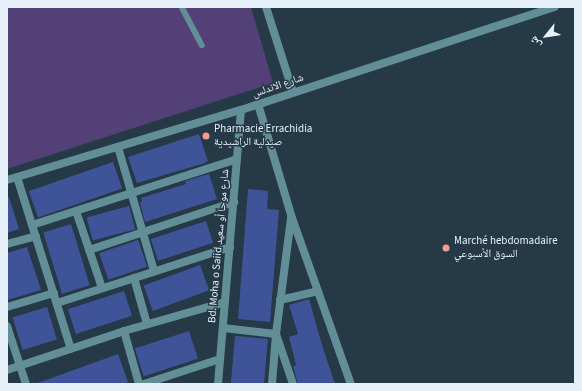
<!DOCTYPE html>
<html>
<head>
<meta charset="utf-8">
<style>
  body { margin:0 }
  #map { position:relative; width:582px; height:391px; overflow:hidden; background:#263946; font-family:"Source Sans 3","Noto Naskh Arabic",sans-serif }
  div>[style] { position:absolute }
  .green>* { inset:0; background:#524076 }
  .building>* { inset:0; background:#3f5498; transform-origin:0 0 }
  .lane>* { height:5.5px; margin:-2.75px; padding:0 2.75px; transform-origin:2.75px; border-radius:2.75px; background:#628f97 }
  .street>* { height:8px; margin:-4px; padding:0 4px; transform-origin:4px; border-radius:4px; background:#628f97 }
  .dots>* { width:11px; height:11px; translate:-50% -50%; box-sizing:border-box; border:2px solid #263946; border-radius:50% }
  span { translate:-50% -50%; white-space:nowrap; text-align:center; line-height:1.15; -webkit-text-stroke:3px #263946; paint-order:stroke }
  .street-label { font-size:11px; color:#e5f0f9 }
  .poi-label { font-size:11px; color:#e5f0f9 }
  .left { translate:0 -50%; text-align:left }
  .frame { position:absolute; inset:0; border:8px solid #e5f0f9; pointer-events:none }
  .north { position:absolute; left:526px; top:16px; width:40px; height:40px; -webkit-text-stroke:3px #263946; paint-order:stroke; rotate:240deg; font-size:11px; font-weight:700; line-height:16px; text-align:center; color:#e5f0f9 }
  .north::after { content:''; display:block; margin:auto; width:14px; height:18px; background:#e5f0f9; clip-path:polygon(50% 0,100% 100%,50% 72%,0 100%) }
</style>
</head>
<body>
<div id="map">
  <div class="green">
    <div style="clip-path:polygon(7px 7px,251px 7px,273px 83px,7px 169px)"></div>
  </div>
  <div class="building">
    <div style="clip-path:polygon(199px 134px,208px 161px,205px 162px,205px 163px,137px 183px,128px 157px)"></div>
    <div style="left:113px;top:162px;width:28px;height:89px;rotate:71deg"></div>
    <div style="clip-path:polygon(209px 174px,217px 199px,145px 222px,140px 202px,142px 202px,141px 198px,186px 184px,185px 181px)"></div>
    <div style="clip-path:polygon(248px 189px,268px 191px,267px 209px,279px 210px,270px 322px,238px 319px)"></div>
    <div style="clip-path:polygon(7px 197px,9px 197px,19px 229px,7px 233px)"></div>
    <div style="left:129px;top:206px;width:24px;height:44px;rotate:75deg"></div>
    <div style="left:206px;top:221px;width:23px;height:58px;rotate:72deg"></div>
    <div style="left:71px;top:224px;width:64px;height:29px;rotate:73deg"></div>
    <div style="left:138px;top:240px;width:28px;height:41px;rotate:71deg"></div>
    <div style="clip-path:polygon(27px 247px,41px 290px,7px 300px,7px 253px)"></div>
    <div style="left:200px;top:265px;width:27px;height:60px;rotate:70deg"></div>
    <div style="left:124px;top:291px;width:26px;height:59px;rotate:72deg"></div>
    <div style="clip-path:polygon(309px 299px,322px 345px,335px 384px,298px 384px,293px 366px,296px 365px,289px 337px,298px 334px,289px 305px)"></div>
    <div style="left:47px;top:307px;width:34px;height:36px;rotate:73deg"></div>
    <div style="left:189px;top:331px;width:29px;height:57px;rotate:72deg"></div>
    <div style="left:235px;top:336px;width:33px;height:48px;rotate:5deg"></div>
    <div style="clip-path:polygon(118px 354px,128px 382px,121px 384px,35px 384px)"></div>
  </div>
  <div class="lane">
    <div style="left:182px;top:7px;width:43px;rotate:62.2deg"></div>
  </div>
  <div class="street">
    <div style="left:266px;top:7px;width:89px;rotate:72.4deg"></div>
    <div style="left:258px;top:104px;width:116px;rotate:73.4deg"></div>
    <div style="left:291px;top:215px;width:179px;rotate:70.5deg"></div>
    <div style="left:118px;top:147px;width:129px;rotate:73.8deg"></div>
    <div style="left:17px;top:177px;width:180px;rotate:72.6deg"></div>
    <div style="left:7px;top:180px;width:244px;rotate:-16.7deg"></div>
    <div style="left:241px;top:110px;width:330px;rotate:-18.2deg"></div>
    <div style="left:76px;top:211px;width:81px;rotate:71.3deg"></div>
    <div style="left:32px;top:225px;width:215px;rotate:-17.8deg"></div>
    <div style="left:7px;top:244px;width:30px;rotate:-15deg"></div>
    <div style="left:89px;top:250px;width:153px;rotate:-18.3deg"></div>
    <div style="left:134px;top:278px;width:48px;rotate:74.2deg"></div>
    <div style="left:280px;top:300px;width:39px;rotate:-13deg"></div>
    <div style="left:57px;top:303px;width:182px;rotate:-17.9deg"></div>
    <div style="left:7px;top:307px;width:49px;rotate:-16.6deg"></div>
    <div style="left:7px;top:326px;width:61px;rotate:71.9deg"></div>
    <div style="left:223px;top:328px;width:53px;rotate:6.5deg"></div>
    <div style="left:276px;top:334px;width:53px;rotate:71.2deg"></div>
    <div style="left:124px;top:331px;width:55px;rotate:74.2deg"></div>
    <div style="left:7px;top:370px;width:123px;rotate:-18.4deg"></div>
    <div style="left:124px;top:331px;width:105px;rotate:-16deg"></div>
    <div style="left:144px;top:384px;width:80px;rotate:-18.2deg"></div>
    <div style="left:218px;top:384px;width:275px;rotate:-85.2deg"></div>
    <div style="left:272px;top:384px;width:50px;rotate:-85.4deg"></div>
    <div style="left:276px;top:334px;width:117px;rotate:-82.6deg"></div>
  </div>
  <div class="dots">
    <div style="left:206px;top:136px;background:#f59c92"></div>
    <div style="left:446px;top:248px;background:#f59c92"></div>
  </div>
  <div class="street-label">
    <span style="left:278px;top:86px;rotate:-19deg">شارع الاندلس</span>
    <span style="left:219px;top:246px;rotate:-85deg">Bd. Moha o Saiid شارع موحا أو سعيد</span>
  </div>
  <div class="poi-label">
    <span class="left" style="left:214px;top:136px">Pharmacie Errachidia<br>صيدلية الراشيدية</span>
    <span class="left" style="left:454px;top:248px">Marché hebdomadaire<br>السوق الأسبوعي</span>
  </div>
  <div class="frame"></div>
  <div class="north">ش</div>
</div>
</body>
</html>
